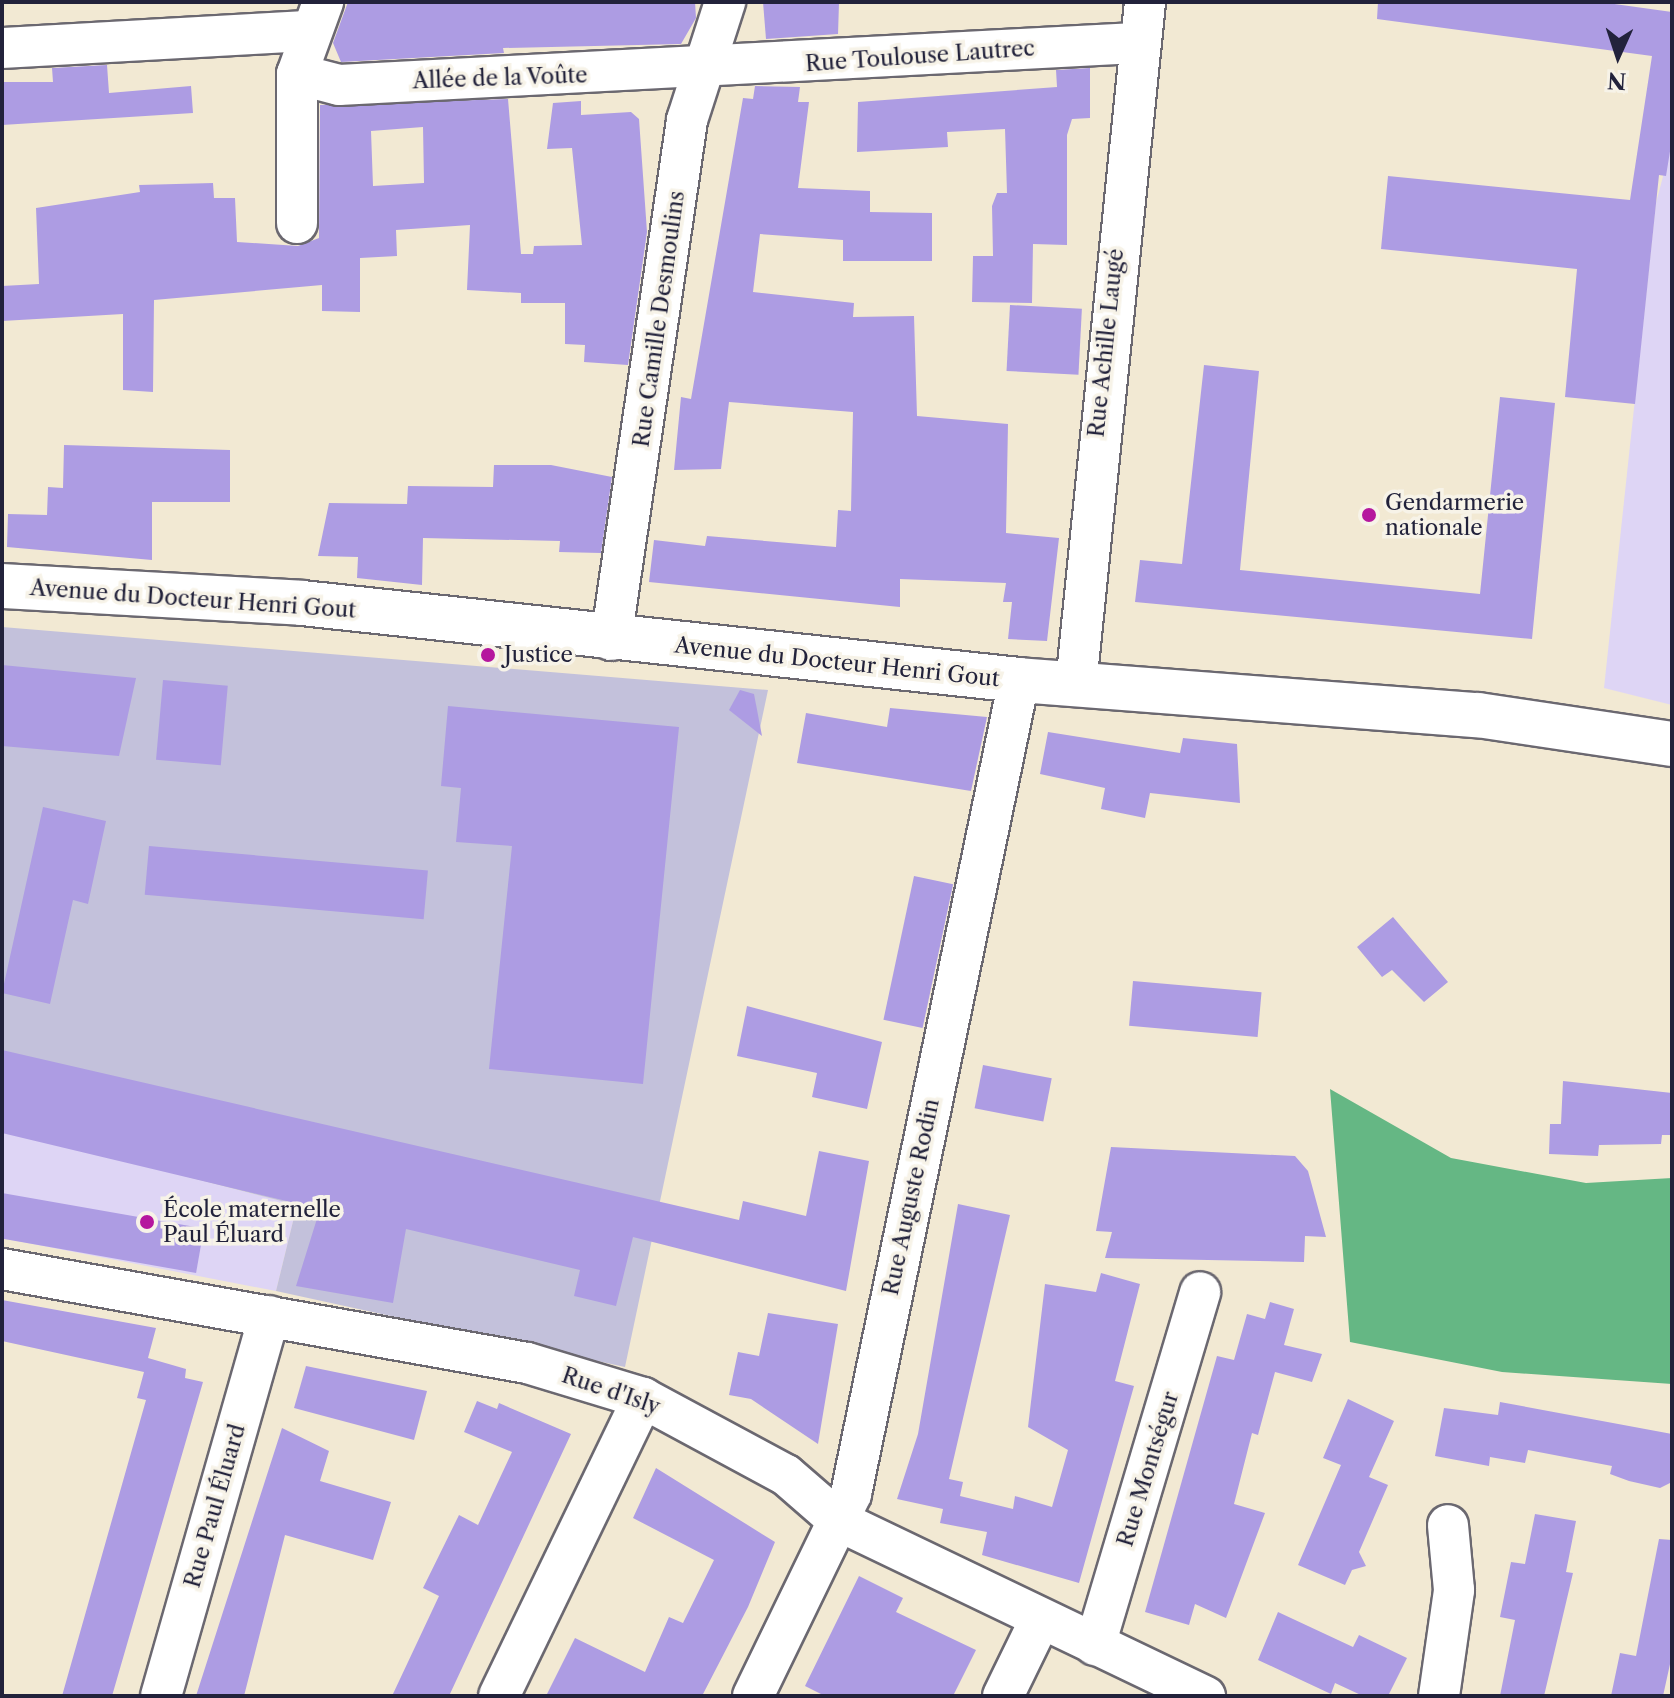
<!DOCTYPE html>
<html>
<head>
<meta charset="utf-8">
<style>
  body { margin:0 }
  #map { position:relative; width:1674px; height:1698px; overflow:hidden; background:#f2e9d3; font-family:"Libre Caslon Text",serif }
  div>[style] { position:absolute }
  .built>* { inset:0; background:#ded5f5 }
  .industrial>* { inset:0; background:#c3c1db }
  .forest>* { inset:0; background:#65b784 }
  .building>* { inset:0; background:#ad9ce3; transform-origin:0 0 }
  .roads { filter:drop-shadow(2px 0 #6b6870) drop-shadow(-2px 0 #6b6870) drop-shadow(0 2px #6b6870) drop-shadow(0 -2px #6b6870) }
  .street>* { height:40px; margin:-20px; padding:0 20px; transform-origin:20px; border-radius:20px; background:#fff }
  .secondary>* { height:44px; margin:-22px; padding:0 22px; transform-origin:22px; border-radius:22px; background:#fff }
  .dots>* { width:22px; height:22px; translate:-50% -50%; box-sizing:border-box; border:4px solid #f7f3e8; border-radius:50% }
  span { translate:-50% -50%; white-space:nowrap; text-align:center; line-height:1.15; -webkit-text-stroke:7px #f7f3e8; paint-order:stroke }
  .street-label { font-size:22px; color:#22223b }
  .poi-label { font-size:22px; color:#22223b }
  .left { translate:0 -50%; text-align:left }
  .frame { position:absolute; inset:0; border:4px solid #22223b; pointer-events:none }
  .north { position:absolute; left:1578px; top:16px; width:80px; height:80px; -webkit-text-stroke:6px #f7f3e8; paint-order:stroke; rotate:183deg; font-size:22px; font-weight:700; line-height:32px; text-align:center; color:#22223b }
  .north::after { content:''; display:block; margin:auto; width:28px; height:36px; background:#22223b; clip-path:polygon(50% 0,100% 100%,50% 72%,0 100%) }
</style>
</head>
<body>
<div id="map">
  <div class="built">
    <div style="clip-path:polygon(1671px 146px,1672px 146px,1672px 705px,1604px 688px,1656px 203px)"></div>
    <div style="clip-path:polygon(2px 1129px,297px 1205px,276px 1291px,2px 1238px)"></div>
  </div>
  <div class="industrial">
    <div style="clip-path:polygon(2px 627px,768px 690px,625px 1367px,276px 1291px,297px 1205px,2px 1129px)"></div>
  </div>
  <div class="forest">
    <div style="clip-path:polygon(1330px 1089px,1451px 1158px,1586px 1183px,1672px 1178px,1672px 1384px,1502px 1372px,1350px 1342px)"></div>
  </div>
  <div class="building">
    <div style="clip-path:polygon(348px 2px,695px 2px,696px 18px,681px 44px,503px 48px,504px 53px,341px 62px,333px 43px)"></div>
    <div style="clip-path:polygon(763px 2px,839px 2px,838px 34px,766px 39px)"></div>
    <div style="clip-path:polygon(1378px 2px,1600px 2px,1672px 12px,1672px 139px,1666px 176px,1659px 175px,1635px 404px,1565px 397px,1577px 269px,1381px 249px,1388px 176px,1630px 200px,1652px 56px,1377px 19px)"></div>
    <div style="clip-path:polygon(107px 65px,109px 93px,191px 86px,193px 113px,2px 125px,2px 82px,53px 82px,52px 68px)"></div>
    <div style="clip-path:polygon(1090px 68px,1090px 118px,1072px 119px,1067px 135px,1067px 245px,1033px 244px,1032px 303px,972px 302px,973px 256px,993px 256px,992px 206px,997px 193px,1007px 193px,1005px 129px,947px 132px,948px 147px,857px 152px,858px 102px,1057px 87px,1056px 70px)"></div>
    <div style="clip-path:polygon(755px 86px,800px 87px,798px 102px,809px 102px,798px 188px,870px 191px,870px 212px,932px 213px,932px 261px,843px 261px,843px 240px,760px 234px,753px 292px,854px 303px,853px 317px,914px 316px,917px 416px,1008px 424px,1006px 533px,1059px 538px,1047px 641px,1008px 639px,1012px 602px,1003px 602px,1006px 583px,900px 579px,900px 607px,649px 582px,654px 540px,705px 546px,707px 536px,836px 547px,838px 510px,851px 511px,853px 412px,729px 402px,721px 469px,674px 470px,681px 397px,691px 399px,743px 98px,753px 99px)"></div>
    <div style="clip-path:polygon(evenodd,508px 99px,521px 254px,533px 254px,534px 246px,582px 245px,572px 148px,547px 149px,553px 103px,581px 101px,581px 115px,631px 112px,639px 119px,647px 232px,628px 365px,584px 362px,585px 345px,565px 344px,565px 303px,521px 303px,521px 293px,467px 290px,470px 225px,396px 230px,397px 256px,360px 258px,360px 312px,322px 311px,322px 285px,154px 300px,153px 392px,123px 390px,123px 314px,2px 321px,2px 286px,39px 284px,36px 208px,140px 192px,139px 185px,213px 183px,214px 198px,235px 198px,237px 242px,298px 246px,319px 238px,320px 105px,508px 99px,423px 127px,424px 183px,373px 186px,371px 131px,423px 127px)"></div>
    <div style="left:1010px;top:305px;width:72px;height:66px;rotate:3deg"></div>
    <div style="clip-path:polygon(1204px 365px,1259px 371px,1240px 570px,1480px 594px,1500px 397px,1555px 403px,1532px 639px,1135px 602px,1140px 560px,1182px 564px)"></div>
    <div style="clip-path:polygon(64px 445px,230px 450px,230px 502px,152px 502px,152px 560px,7px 547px,8px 514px,47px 515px,48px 487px,63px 488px)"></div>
    <div style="clip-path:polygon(494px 465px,551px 465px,612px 477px,601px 553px,559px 552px,560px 541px,423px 538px,422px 585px,357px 578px,358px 557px,318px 556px,329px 503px,407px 504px,408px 486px,493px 487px)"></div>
    <div style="clip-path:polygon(2px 665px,136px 678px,119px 756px,2px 746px)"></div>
    <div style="left:163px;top:680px;width:65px;height:80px;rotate:5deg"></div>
    <div style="clip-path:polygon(740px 690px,754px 694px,762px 736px,729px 710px)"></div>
    <div style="clip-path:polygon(448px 706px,679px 727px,643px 1084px,489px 1069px,512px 846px,456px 842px,461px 788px,441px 786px)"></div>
    <div style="clip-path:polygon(890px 708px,987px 717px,971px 791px,797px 763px,806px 713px,887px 727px)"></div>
    <div style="clip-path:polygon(1048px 732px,1180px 753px,1183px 738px,1237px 744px,1240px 803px,1150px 793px,1145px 818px,1101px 809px,1105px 788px,1040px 774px)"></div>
    <div style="clip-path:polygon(43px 807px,106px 821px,88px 904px,73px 900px,50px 1004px,2px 993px)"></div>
    <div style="left:149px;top:846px;width:280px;height:49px;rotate:5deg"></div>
    <div style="left:914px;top:876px;width:40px;height:147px;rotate:12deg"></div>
    <div style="clip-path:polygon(1393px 917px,1448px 982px,1424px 1002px,1392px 970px,1382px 977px,1357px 947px)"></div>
    <div style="left:1133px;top:981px;width:129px;height:45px;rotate:5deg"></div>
    <div style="clip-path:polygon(747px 1006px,882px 1042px,867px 1109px,812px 1097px,817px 1073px,737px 1056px)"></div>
    <div style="clip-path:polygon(2px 1050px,739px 1220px,743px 1201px,806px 1216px,819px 1151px,869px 1161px,846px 1291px,633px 1237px,616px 1306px,574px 1296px,580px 1270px,406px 1229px,393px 1303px,296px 1286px,320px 1209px,2px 1133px)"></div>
    <div style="left:983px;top:1065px;width:70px;height:44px;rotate:11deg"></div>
    <div style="clip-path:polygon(1563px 1081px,1672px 1093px,1672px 1135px,1662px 1135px,1661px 1144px,1599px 1145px,1598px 1156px,1549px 1154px,1550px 1124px,1561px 1124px)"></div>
    <div style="clip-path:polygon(1111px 1147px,1295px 1156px,1308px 1171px,1326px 1237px,1305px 1236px,1304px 1262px,1105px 1258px,1112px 1232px,1096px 1231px)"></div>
    <div style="left:2px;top:1193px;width:205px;height:45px;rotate:10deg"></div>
    <div style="clip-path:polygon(958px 1204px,1010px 1215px,949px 1479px,963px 1482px,960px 1496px,1013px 1509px,1015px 1496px,1052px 1507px,1068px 1450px,1028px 1427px,1045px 1284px,1096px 1292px,1101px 1273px,1140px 1284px,1115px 1381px,1134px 1386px,1079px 1583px,982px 1555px,987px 1532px,940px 1523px,943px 1509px,897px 1499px,918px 1434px)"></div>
    <div style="clip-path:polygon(2px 1300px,156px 1328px,148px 1358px,186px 1369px,185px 1378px,203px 1382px,112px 1696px,62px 1696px,146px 1400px,137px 1398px,144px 1372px,2px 1341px)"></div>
    <div style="clip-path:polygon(1270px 1302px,1294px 1309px,1284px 1345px,1322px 1354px,1312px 1382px,1275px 1372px,1258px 1435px,1252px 1433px,1234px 1504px,1265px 1513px,1226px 1618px,1195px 1604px,1189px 1625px,1145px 1612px,1217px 1356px,1234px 1360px,1247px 1314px,1265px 1319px)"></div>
    <div style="clip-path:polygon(768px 1313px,838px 1324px,818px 1444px,751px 1399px,729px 1395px,738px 1352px,759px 1356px)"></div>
    <div style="clip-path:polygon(306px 1366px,427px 1391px,414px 1440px,294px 1408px)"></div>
    <div style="clip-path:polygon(1348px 1399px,1394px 1421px,1369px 1477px,1388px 1485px,1359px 1552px,1366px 1566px,1352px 1570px,1345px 1585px,1298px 1565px,1341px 1465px,1323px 1458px)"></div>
    <div style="clip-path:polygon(477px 1401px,497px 1409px,499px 1403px,571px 1434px,449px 1696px,392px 1696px,439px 1596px,423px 1588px,459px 1515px,478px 1525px,512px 1452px,464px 1432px)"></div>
    <div style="clip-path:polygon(1500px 1402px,1672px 1434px,1672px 1482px,1660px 1488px,1629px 1481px,1610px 1474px,1612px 1466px,1528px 1450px,1525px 1463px,1490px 1457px,1489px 1466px,1435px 1456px,1444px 1408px,1498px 1415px)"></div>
    <div style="clip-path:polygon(282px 1428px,329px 1451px,320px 1481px,391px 1502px,373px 1560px,285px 1535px,244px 1696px,196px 1696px)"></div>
    <div style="clip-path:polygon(656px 1468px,775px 1542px,748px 1607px,702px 1696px,546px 1696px,575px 1638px,645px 1672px,669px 1617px,683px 1623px,714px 1560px,633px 1518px)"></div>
    <div style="clip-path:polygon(1535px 1514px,1576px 1521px,1566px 1572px,1573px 1573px,1544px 1696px,1500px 1696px,1515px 1620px,1500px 1617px,1511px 1562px,1525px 1564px)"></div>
    <div style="clip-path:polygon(1659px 1539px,1672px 1540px,1672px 1655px,1663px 1696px,1611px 1696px,1620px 1653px,1636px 1656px)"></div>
    <div style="clip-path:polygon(859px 1576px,903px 1598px,896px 1612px,976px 1650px,953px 1696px,825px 1696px,805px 1686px)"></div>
    <div style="clip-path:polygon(1278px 1612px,1353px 1647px,1359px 1635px,1407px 1658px,1388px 1696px,1363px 1696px,1335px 1683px,1331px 1694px,1258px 1660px)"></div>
  </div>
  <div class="roads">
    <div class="street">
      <div style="left:2px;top:48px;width:307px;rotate:-3.2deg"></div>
      <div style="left:297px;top:74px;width:43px;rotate:14.7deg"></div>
      <div style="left:339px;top:85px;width:798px;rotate:-3.02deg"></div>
      <div style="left:297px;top:223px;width:149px;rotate:-90deg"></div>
      <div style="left:297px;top:74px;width:77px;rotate:-70.1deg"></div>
      <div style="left:611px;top:640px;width:526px;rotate:-81.68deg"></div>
      <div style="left:687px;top:120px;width:124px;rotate:-72.1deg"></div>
      <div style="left:1076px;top:685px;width:686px;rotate:-84.23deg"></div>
      <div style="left:2px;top:1269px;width:533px;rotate:10.15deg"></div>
      <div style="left:527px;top:1363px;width:121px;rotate:16.8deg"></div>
      <div style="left:643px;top:1398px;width:162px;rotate:28.3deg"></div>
      <div style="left:786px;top:1475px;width:70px;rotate:41deg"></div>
      <div style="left:839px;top:1521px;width:406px;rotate:25.6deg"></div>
      <div style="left:1095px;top:1645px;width:368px;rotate:-73.4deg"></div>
      <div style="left:161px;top:1696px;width:395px;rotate:-74.1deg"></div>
      <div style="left:499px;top:1696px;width:331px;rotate:-64.2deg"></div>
      <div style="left:753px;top:1696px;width:225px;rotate:-64.1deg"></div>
      <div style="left:851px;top:1494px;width:831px;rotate:-78.34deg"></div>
      <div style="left:1003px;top:1696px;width:85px;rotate:-64deg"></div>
      <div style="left:1439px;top:1696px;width:107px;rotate:-81.9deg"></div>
      <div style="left:1454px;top:1590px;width:65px;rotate:-95.3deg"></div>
    </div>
    <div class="secondary">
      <div style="left:2px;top:586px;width:300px;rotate:3.2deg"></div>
      <div style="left:302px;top:603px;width:721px;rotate:6.13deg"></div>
      <div style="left:1019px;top:680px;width:460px;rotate:4.4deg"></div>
      <div style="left:1478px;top:715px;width:196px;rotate:8.5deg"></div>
    </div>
  </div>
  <div class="dots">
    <div style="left:1369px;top:515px;background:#b5179e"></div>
    <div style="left:488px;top:655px;background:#b5179e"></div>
    <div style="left:147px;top:1222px;background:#b5179e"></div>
  </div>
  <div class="street-label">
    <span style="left:920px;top:56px;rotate:-4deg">Rue Toulouse Lautrec</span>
    <span style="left:500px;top:78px;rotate:-2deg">Allée de la Voûte</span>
    <span style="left:659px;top:319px;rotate:-82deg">Rue Camille Desmoulins</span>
    <span style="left:1106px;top:343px;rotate:-84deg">Rue Achille Laugé</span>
    <span style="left:193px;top:599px;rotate:4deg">Avenue du Docteur Henri Gout</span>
    <span style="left:837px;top:662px;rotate:6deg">Avenue du Docteur Henri Gout</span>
    <span style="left:911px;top:1197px;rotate:-78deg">Rue Auguste Rodin</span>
    <span style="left:611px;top:1391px;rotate:19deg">Rue d'Isly</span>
    <span style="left:1148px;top:1469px;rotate:-73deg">Rue Montségur</span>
    <span style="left:215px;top:1506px;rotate:-74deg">Rue Paul Éluard</span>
  </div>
  <div class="poi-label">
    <span class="left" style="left:1385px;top:515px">Gendarmerie<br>nationale</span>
    <span class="left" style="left:504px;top:655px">Justice</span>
    <span class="left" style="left:163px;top:1222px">École maternelle<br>Paul Éluard</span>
  </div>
  <div class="frame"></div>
  <div class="north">N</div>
</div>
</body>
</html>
